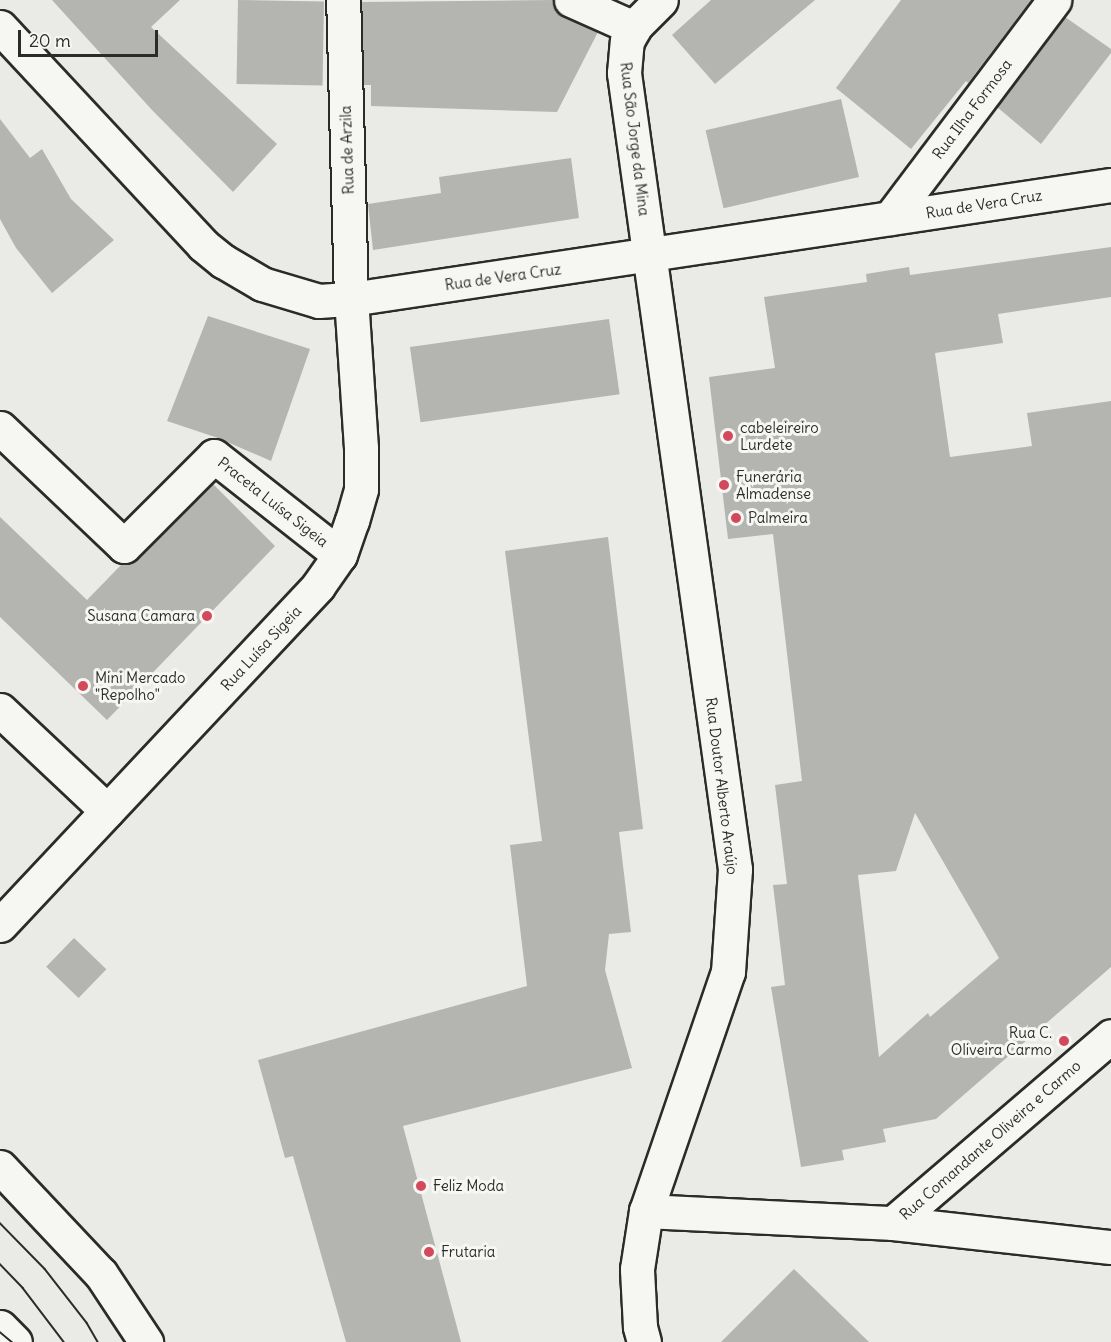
<!DOCTYPE html>
<html>
<head>
<meta charset="utf-8">
<style>
  body { margin:0 }
  #map { position:relative; width:1111px; height:1342px; overflow:hidden; background:#eaeae6; font-family:Delius,sans-serif }
  div>[style] { position:absolute }
  .building>* { inset:0; background:#b4b4b1; transform-origin:0 0 }
  .roads { filter:drop-shadow(2px 0 #2b2b2b) drop-shadow(-2px 0 #2b2b2b) drop-shadow(0 2px #2b2b2b) drop-shadow(0 -2px #2b2b2b) }
  .street>* { height:33px; margin:-16.5px; padding:0 16.5px; transform-origin:16.5px; border-radius:16.5px; background:#f6f6f2 }
  .primary>* { height:33px; margin:-16.5px; padding:0 16.5px; transform-origin:16.5px; border-radius:16.5px; background:#f6f6f2 }
  .tram>* { height:1.5px; margin:-0.75px; padding:0 0.75px; transform-origin:0.75px; border-radius:0.75px; background:#2b2b2b }
  .dots>* { width:16px; height:16px; translate:-50% -50%; box-sizing:border-box; border:3px solid #f6f6f2; border-radius:50% }
  span { translate:-50% -50%; white-space:nowrap; text-align:center; line-height:1.15; -webkit-text-stroke:6px #f6f6f2; paint-order:stroke }
  .street-label { font-size:15px; color:#2b2b2b }
  .poi-label { font-size:15px; color:#2b2b2b }
  .left { translate:0 -50%; text-align:left }
  .right { translate:-100% -50%; text-align:right }
  .scale { position:absolute; left:18px; top:30px; width:140px; height:27px; box-sizing:border-box; border:3px solid #2b2b2b; border-top:0; padding-left:8px; font-size:18px; line-height:21px; white-space:nowrap; color:#2b2b2b; -webkit-text-stroke:4px #f6f6f2; paint-order:stroke }
</style>
</head>
<body>
<div id="map">
  <div class="building">
    <div style="clip-path:polygon(52px 0,180px 0,151px 27px,277px 144px,233px 192px,152px 110px)"></div>
    <div style="left:238px;top:0;width:86px;height:84px;rotate:1deg"></div>
    <div style="clip-path:polygon(553px 0,556px 11px,563px 17px,598px 32px,557px 112px,371px 106px,371px 85px,364px 85px,362px 2px)"></div>
    <div style="clip-path:polygon(711px 0,815px 0,715px 84px,672px 35px)"></div>
    <div style="clip-path:polygon(901px 0,1031px 0,968px 83px,966px 81px,911px 149px,836px 88px)"></div>
    <div style="clip-path:polygon(1065px 17px,1111px 49px,1111px 53px,1041px 144px,997px 107px)"></div>
    <div style="left:841px;top:99px;width:80px;height:139px;rotate:77deg"></div>
    <div style="clip-path:polygon(0 119px,30px 158px,42px 149px,71px 199px,114px 240px,52px 293px,16px 248px,0 219px)"></div>
    <div style="clip-path:polygon(571px 158px,579px 218px,373px 250px,368px 204px,441px 193px,439px 177px)"></div>
    <div style="clip-path:polygon(evenodd,1111px 247px,1111px 297px,998px 314px,1003px 343px,935px 353px,950px 457px,1032px 446px,1027px 413px,1111px 401px,1111px 967px,936px 1119px,883px 1129px,886px 1142px,842px 1150px,844px 1160px,801px 1167px,771px 987px,785px 985px,773px 885px,787px 884px,775px 785px,802px 781px,773px 534px,728px 539px,709px 377px,775px 368px,764px 297px,867px 282px,866px 274px,909px 267px,910px 275px,1111px 247px,915px 813px,999px 958px,930px 1017px,928px 1013px,879px 1057px,858px 875px,896px 871px,915px 813px)"></div>
    <div style="clip-path:polygon(208px 316px,310px 349px,271px 461px,218px 438px,167px 421px)"></div>
    <div style="left:609px;top:319px;width:76px;height:201px;rotate:82deg"></div>
    <div style="clip-path:polygon(213px 484px,275px 546px,107px 720px,0 617px,0 517px,87px 600px,122px 564px,137px 559px)"></div>
    <div style="clip-path:polygon(608px 537px,643px 829px,619px 832px,631px 932px,609px 934px,605px 970px,632px 1068px,403px 1126px,461px 1342px,346px 1342px,293px 1156px,285px 1158px,258px 1060px,527px 986px,510px 845px,542px 841px,505px 551px)"></div>
    <div style="left:74px;top:938px;width:45px;height:40px;rotate:44deg"></div>
    <div style="clip-path:polygon(794px 1269px,869px 1342px,721px 1342px)"></div>
  </div>
  <div class="roads">
    <div class="street">
      <div style="left:571px;top:0;width:69px;rotate:24deg"></div>
      <div style="left:0;top:27px;width:298px;rotate:47deg"></div>
      <div style="left:203px;top:245px;width:26px;rotate:39deg"></div>
      <div style="left:223px;top:261px;width:45px;rotate:30.5deg"></div>
      <div style="left:262px;top:284px;width:59px;rotate:16.6deg"></div>
      <div style="left:319px;top:301px;width:32px;rotate:-4deg"></div>
      <div style="left:351px;top:299px;width:769px;rotate:-8.53deg"></div>
      <div style="left:890px;top:218px;width:273px;rotate:-53deg"></div>
      <div style="left:0;top:428px;width:171px;rotate:43.6deg"></div>
      <div style="left:124px;top:546px;width:127px;rotate:-45deg"></div>
      <div style="left:214px;top:456px;width:160px;rotate:38.2deg"></div>
      <div style="left:0;top:710px;width:147px;rotate:43.3deg"></div>
      <div style="left:0;top:925px;width:465px;rotate:-46.8deg"></div>
      <div style="left:318px;top:586px;width:38px;rotate:-55deg"></div>
      <div style="left:340px;top:555px;width:36px;rotate:-71deg"></div>
      <div style="left:352px;top:521px;width:33px;rotate:-74deg"></div>
      <div style="left:361px;top:489px;width:41px;rotate:-90deg"></div>
      <div style="left:361px;top:448px;width:149px;rotate:-93.8deg"></div>
      <div style="left:351px;top:299px;width:299px;rotate:-91.5deg"></div>
      <div style="left:646px;top:1211px;width:247px;rotate:2.8deg"></div>
      <div style="left:893px;top:1223px;width:287px;rotate:-40.6deg"></div>
      <div style="left:893px;top:1223px;width:219px;rotate:6.3deg"></div>
      <div style="left:644px;top:1342px;width:16px;rotate:-105deg"></div>
      <div style="left:640px;top:1327px;width:58px;rotate:-93deg"></div>
      <div style="left:637px;top:1269px;width:59px;rotate:-81.2deg"></div>
      <div style="left:646px;top:1211px;width:253px;rotate:-71.1deg"></div>
      <div style="left:728px;top:972px;width:103px;rotate:-86.1deg"></div>
      <div style="left:735px;top:869px;width:804px;rotate:-97.94deg"></div>
      <div style="left:624px;top:73px;width:32px;rotate:-85deg"></div>
      <div style="left:627px;top:41px;width:18px;rotate:-61deg"></div>
      <div style="left:636px;top:25px;width:35px;rotate:-45deg"></div>
    </div>
    <div class="primary">
      <div style="left:0;top:1167px;width:147px;rotate:46.7deg"></div>
      <div style="left:101px;top:1274px;width:82px;rotate:56.5deg"></div>
      <div style="left:0;top:1327px;width:21px;rotate:45deg"></div>
    </div>
  </div>
  <div class="tram">
    <div style="left:0;top:1223px;width:64px;rotate:45.6deg"></div>
    <div style="left:45px;top:1269px;width:68px;rotate:52.1deg"></div>
    <div style="left:87px;top:1323px;width:22px;rotate:60deg"></div>
    <div style="left:0;top:1264px;width:33px;rotate:46deg"></div>
    <div style="left:23px;top:1288px;width:68px;rotate:52.8deg"></div>
    <div style="left:0;top:1332px;width:16px;rotate:40deg"></div>
  </div>
  <div class="dots">
    <div style="left:728px;top:436px;background:#d1495b"></div>
    <div style="left:724px;top:485px;background:#d1495b"></div>
    <div style="left:736px;top:518px;background:#d1495b"></div>
    <div style="left:207px;top:616px;background:#d1495b"></div>
    <div style="left:83px;top:686px;background:#d1495b"></div>
    <div style="left:1064px;top:1041px;background:#d1495b"></div>
    <div style="left:421px;top:1186px;background:#d1495b"></div>
    <div style="left:429px;top:1252px;background:#d1495b"></div>
  </div>
  <div class="street-label">
    <span style="left:972px;top:109px;rotate:-53deg">Rua Ilha Formosa</span>
    <span style="left:635px;top:139px;rotate:83deg">Rua São Jorge da Mina</span>
    <span style="left:347px;top:150px;rotate:-92deg">Rua de Arzila</span>
    <span style="left:984px;top:204px;rotate:-9deg">Rua de Vera Cruz</span>
    <span style="left:503px;top:277px;rotate:-8deg">Rua de Vera Cruz</span>
    <span style="left:273px;top:502px;rotate:38deg">Praceta Luísa Sigeia</span>
    <span style="left:261px;top:648px;rotate:-47deg">Rua Luísa Sigeia</span>
    <span style="left:722px;top:786px;rotate:83deg">Rua Doutor Alberto Araújo</span>
    <span style="left:990px;top:1140px;rotate:-41deg">Rua Comandante Oliveira e Carmo</span>
  </div>
  <div class="poi-label">
    <span class="left" style="left:740px;top:436px">cabeleireiro<br>Lurdete</span>
    <span class="left" style="left:736px;top:485px">Funerária<br>Almadense</span>
    <span class="left" style="left:748px;top:518px">Palmeira</span>
    <span class="right" style="left:195px;top:616px">Susana Camara</span>
    <span class="left" style="left:95px;top:686px">Mini Mercado<br>"Repolho"</span>
    <span class="right" style="left:1052px;top:1041px">Rua C.<br>Oliveira Carmo</span>
    <span class="left" style="left:433px;top:1186px">Feliz Moda</span>
    <span class="left" style="left:441px;top:1252px">Frutaria</span>
  </div>
  <div class="scale">20 m</div>
</div>
</body>
</html>
